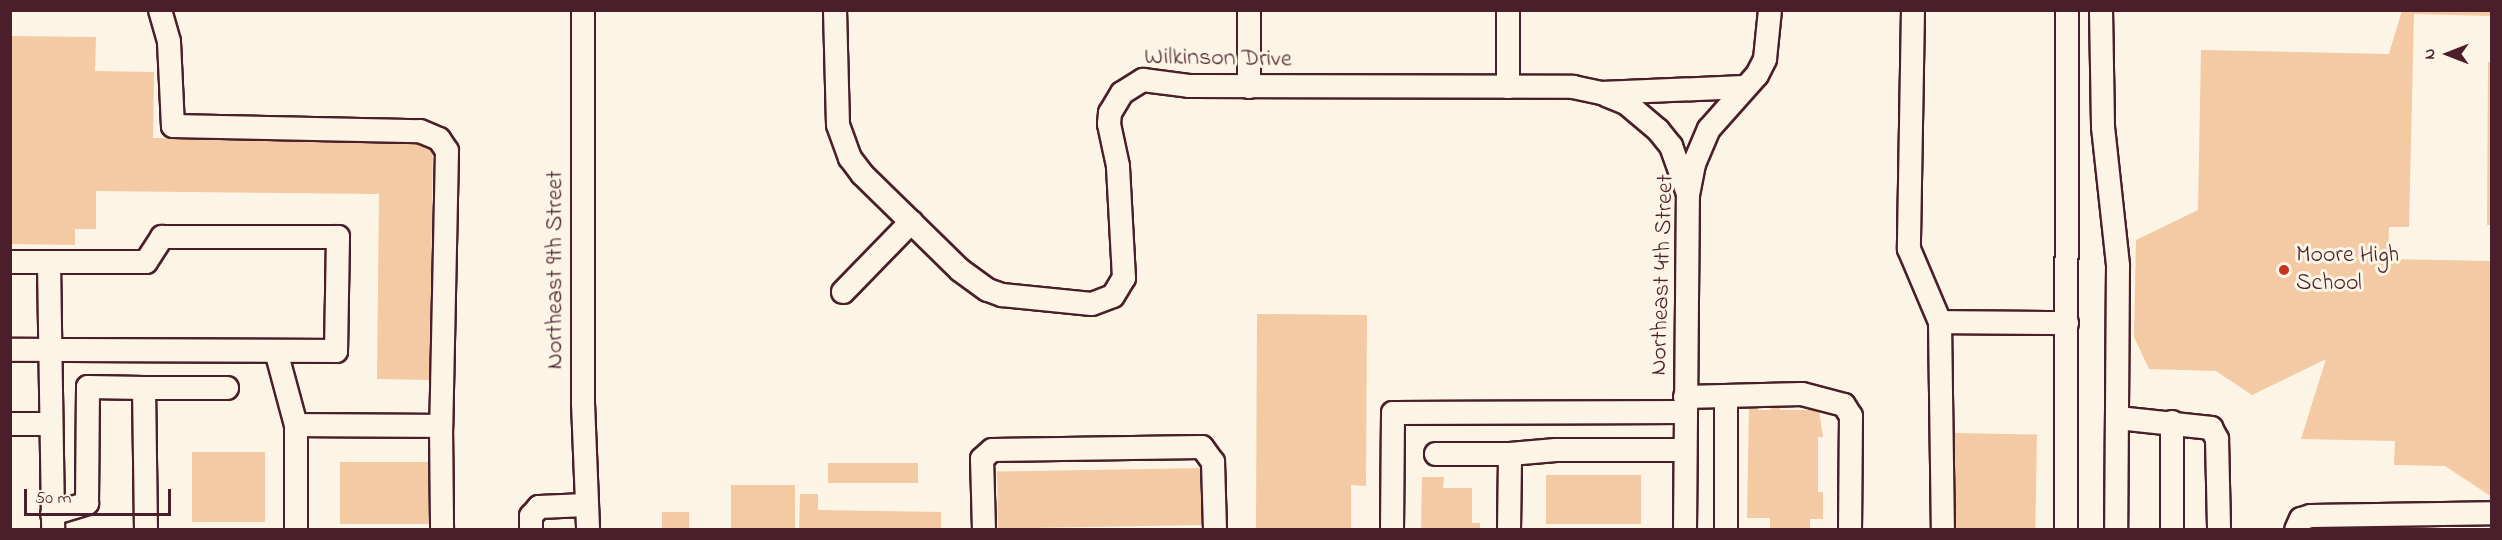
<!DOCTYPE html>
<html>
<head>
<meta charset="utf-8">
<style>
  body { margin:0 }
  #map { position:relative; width:2502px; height:540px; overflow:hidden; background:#fcf5e5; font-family:"Indie Flower",sans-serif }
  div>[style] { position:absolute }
  .building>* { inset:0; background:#f3caa3; transform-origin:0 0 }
  .roads { filter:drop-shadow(2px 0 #4a1f2b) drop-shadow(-2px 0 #4a1f2b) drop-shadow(0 2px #4a1f2b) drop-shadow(0 -2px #4a1f2b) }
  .minor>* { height:22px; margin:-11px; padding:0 11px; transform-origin:11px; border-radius:11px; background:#fcf5e5 }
  .dots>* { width:16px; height:16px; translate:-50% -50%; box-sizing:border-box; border:3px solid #fcf5e5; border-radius:50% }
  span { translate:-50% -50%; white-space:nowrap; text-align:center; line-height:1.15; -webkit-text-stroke:6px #fcf5e5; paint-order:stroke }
  .street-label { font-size:24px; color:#4a1f2b }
  .poi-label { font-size:24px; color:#4a1f2b }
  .left { translate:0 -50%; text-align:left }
  .frame { position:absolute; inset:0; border:12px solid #4a1f2b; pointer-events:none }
  .north { position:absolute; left:2418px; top:24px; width:60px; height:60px; -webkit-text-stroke:4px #fcf5e5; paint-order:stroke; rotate:270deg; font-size:16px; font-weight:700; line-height:24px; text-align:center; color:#4a1f2b }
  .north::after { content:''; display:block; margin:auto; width:21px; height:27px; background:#4a1f2b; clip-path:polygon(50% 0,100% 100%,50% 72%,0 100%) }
  .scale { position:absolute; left:24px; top:489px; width:147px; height:27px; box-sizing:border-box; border:3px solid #4a1f2b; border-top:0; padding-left:8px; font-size:18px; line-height:21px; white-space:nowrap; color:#4a1f2b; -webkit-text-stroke:4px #fcf5e5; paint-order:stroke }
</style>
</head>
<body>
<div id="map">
  <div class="building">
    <div style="clip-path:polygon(2402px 10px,2492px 10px,2492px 16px,2414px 14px,2409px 227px,2389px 227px,2388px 259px,2492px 261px,2492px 497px,2445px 466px,2394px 465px,2395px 441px,2301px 439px,2326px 359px,2252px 395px,2216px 371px,2149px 369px,2134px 337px,2136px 240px,2198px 210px,2201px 50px,2389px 54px)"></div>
    <div style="clip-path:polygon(10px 36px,96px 37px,95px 71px,154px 72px,153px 138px,433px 141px,430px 380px,377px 379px,379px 194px,96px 191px,96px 229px,75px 229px,75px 245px,10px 244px)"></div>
    <div style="clip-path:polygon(2488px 62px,2492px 62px,2492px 225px,2487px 225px)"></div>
    <div style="clip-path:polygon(1257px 314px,1367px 315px,1366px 486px,1351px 485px,1351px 530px,1256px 530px)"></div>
    <div style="clip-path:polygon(1749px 405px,1758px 405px,1758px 410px,1771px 410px,1771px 405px,1780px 405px,1780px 410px,1819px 410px,1823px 437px,1818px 437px,1818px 492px,1823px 492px,1823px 519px,1810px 519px,1810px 530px,1770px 530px,1770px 518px,1747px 518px)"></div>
    <div style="left:1954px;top:433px;width:83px;height:97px;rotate:1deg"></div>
    <div style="left:192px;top:452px;width:73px;height:70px"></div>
    <div style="left:340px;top:462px;width:90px;height:62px"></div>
    <div style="left:828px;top:463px;width:90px;height:20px"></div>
    <div style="left:1202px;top:468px;width:57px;height:205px;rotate:89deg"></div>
    <div style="left:1546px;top:475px;width:95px;height:49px"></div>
    <div style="clip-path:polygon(1422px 477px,1444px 477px,1443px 488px,1472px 488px,1472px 523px,1480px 523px,1480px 530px,1421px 530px)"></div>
    <div style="left:731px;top:485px;width:64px;height:45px"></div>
    <div style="clip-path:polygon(800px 494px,818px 494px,818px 510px,941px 512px,941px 530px,799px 530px)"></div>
    <div style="left:662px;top:512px;width:27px;height:18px"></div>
  </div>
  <div class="roads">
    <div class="minor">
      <div style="left:160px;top:10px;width:33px;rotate:74deg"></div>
      <div style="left:169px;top:42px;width:84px;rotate:87.3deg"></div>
      <div style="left:173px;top:126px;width:247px;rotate:1.2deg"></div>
      <div style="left:420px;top:131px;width:21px;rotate:23deg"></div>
      <div style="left:439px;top:139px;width:14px;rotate:56deg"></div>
      <div style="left:447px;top:151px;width:275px;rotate:91.2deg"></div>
      <div style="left:583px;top:10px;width:393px;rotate:90deg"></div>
      <div style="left:583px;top:403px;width:127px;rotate:87.7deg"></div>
      <div style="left:835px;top:10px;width:115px;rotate:88.5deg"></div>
      <div style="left:838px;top:125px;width:35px;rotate:70deg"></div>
      <div style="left:850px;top:158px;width:20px;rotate:53deg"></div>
      <div style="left:862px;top:174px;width:137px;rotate:44.4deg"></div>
      <div style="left:960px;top:270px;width:34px;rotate:36deg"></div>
      <div style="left:988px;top:290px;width:15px;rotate:20deg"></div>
      <div style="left:1002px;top:295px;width:90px;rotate:5.7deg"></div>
      <div style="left:1092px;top:304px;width:22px;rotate:-21deg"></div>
      <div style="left:1113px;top:296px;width:21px;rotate:-59deg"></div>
      <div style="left:1124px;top:278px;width:112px;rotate:-93.1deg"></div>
      <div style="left:1118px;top:166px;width:43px;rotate:-102.1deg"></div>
      <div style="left:1109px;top:124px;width:11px;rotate:-85deg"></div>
      <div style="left:1110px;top:113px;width:23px;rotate:-59deg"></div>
      <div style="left:1122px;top:93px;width:25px;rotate:-32deg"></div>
      <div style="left:1143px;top:80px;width:46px;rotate:7.4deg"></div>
      <div style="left:1189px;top:86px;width:384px;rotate:0.1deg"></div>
      <div style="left:1573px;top:87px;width:29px;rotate:12deg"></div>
      <div style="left:1601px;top:93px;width:143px;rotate:-2.4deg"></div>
      <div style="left:1508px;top:10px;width:77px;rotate:90deg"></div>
      <div style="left:1913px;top:10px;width:239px;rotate:91deg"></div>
      <div style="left:1909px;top:249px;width:79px;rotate:67deg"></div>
      <div style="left:1940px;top:322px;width:208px;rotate:89.2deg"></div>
      <div style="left:2101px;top:10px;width:117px;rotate:89deg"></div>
      <div style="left:2103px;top:127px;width:140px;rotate:83.8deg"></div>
      <div style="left:2118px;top:266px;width:264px;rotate:90.4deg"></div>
      <div style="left:1249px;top:87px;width:77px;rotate:-90deg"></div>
      <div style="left:1606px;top:95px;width:22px;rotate:22deg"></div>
      <div style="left:1626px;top:103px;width:42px;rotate:40.2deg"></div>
      <div style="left:1658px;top:130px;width:21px;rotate:51deg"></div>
      <div style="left:1671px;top:146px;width:48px;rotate:70.4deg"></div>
      <div style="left:10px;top:262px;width:136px"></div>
      <div style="left:146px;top:262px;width:30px;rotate:-57deg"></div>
      <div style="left:162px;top:237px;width:176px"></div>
      <div style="left:338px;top:237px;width:114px;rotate:91deg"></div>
      <div style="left:336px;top:351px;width:326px;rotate:-179.8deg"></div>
      <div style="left:49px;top:263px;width:267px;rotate:89.1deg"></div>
      <div style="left:843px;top:292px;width:98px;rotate:-45.8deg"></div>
      <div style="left:1940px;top:322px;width:127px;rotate:0.5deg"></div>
      <div style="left:276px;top:351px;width:77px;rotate:74.9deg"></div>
      <div style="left:1726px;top:396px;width:134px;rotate:90deg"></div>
      <div style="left:1685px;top:397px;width:117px;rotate:-1.5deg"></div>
      <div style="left:1802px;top:394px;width:43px;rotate:14.7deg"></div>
      <div style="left:1844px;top:405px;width:13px;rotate:58deg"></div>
      <div style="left:1851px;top:416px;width:114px;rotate:90.5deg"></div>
      <div style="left:2118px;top:418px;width:94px;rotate:6.1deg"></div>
      <div style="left:2211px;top:428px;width:13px;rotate:61deg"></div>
      <div style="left:2217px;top:439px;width:91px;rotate:88.7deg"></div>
      <div style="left:10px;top:424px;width:41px"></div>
      <div style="left:1436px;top:454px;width:74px"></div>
      <div style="left:52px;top:514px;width:37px;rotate:-17deg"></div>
      <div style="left:87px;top:503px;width:116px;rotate:-89.5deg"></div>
      <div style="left:88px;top:387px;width:56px;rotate:1deg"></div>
      <div style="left:146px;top:530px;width:142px;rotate:-90.8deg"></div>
      <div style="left:144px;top:388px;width:83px"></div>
      <div style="left:296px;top:530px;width:105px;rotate:-90deg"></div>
      <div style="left:296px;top:425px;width:145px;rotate:0.4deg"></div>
      <div style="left:441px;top:426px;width:104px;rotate:89.4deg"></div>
      <div style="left:531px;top:530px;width:14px;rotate:-90deg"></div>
      <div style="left:531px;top:516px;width:12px;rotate:-48deg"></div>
      <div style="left:539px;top:507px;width:47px;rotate:-2.4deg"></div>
      <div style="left:984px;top:530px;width:71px;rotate:-91.6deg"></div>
      <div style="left:982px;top:459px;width:13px;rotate:-42deg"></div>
      <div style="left:992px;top:450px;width:210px;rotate:-0.8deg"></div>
      <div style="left:1202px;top:447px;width:19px;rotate:54deg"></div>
      <div style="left:1213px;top:462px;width:68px;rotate:88.3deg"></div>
      <div style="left:1392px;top:530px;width:117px;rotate:-89.5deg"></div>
      <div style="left:1393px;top:413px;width:292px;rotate:-0.2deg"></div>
      <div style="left:1509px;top:530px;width:76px;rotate:-89.2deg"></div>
      <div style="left:1510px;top:454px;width:46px;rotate:-5deg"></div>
      <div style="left:1556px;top:450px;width:129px"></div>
      <div style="left:1685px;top:530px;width:335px;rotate:-89.5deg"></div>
      <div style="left:1688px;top:195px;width:32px;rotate:-79deg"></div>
      <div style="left:1694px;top:164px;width:38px;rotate:-67deg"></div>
      <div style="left:1709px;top:129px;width:72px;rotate:-48.4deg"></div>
      <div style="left:1757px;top:75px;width:18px;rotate:-63deg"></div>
      <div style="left:1765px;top:59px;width:49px;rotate:-84.2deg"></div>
      <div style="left:2066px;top:530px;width:520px;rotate:-89.89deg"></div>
      <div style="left:2172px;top:530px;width:108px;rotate:-90deg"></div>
      <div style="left:2296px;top:530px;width:12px;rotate:-66deg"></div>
      <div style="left:2301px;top:519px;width:10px;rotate:-17deg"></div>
      <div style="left:2311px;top:516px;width:181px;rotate:-0.9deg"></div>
    </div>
  </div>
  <div class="dots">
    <div style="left:2284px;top:270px;background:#c8321e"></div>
  </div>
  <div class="street-label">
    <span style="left:1218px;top:59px;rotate:1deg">Wilkinson Drive</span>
    <span style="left:556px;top:270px;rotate:-90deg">Northeast 9th Street</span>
    <span style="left:1663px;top:275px;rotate:-88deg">Northeast 4th Street</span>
  </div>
  <div class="poi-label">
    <span class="left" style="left:2296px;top:270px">Moore High<br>School</span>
  </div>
  <div class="frame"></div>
  <div class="north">N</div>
  <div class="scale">50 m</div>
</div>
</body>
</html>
